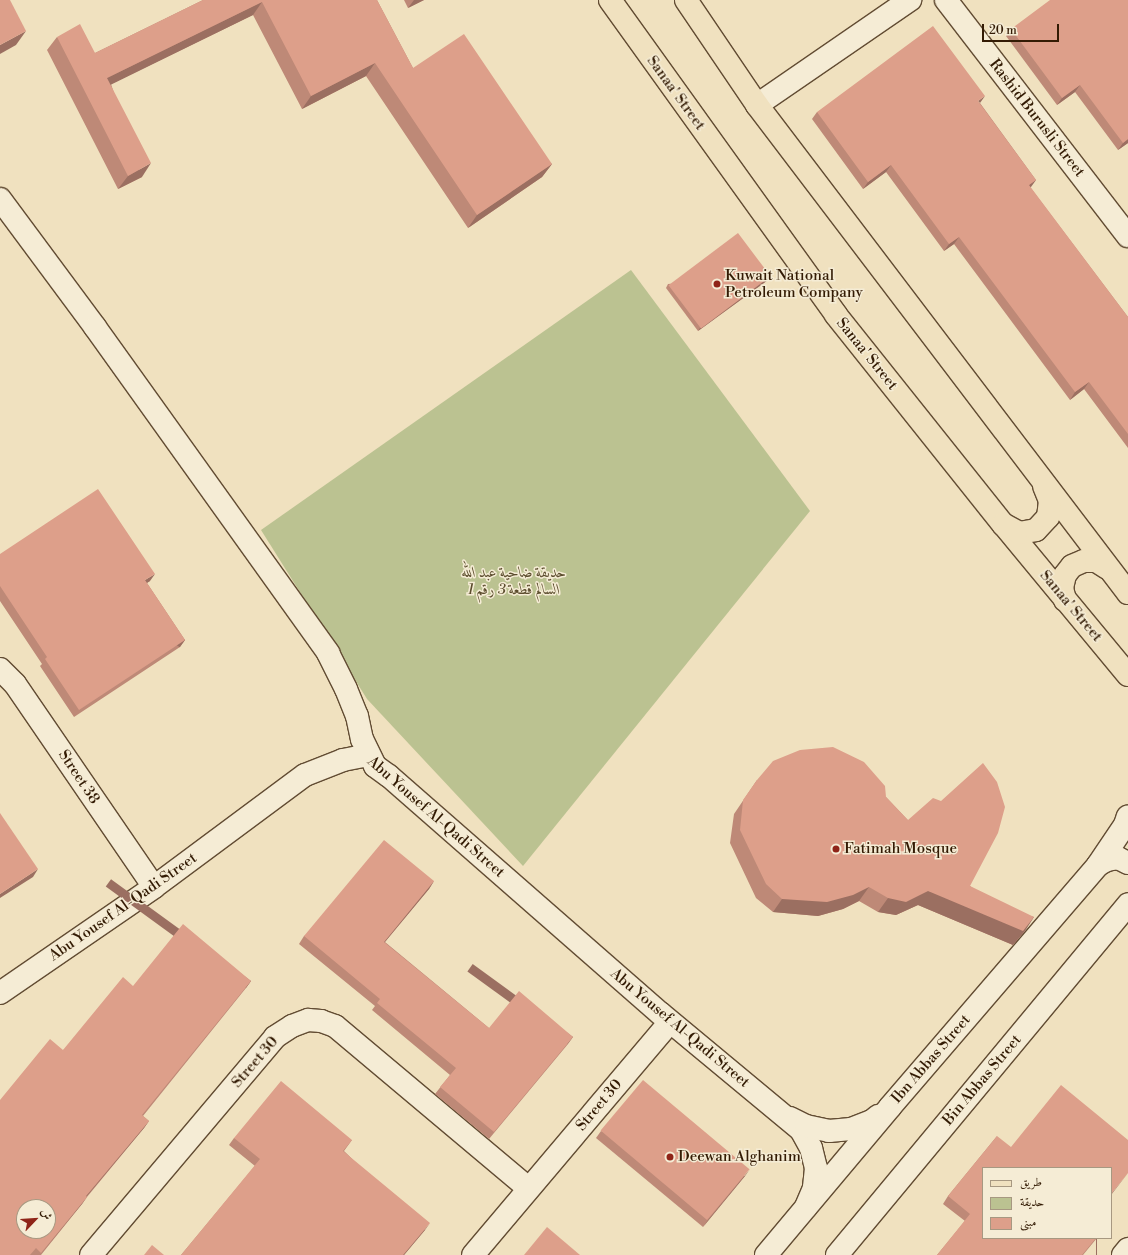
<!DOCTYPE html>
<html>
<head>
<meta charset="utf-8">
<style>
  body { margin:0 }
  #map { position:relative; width:1128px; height:1255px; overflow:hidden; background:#f0e1bf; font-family:"Libre Bodoni",Amiri,serif }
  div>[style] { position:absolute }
  .green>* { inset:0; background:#bbc291 }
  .roads { filter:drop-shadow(1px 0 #624c33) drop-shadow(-1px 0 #624c33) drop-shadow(0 1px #624c33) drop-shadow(0 -1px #624c33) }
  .minor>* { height:22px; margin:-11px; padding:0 11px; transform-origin:11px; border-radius:11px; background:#f5ecd5 }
  .major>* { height:22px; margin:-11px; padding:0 11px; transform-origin:11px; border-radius:11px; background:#f0e1bf }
  .wall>* { inset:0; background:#be8977 }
  .shaded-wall>* { inset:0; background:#9b6f61; transform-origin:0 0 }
  .building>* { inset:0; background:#dd9f8a; transform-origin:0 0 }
  .dots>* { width:11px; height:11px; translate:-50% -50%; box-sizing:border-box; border:2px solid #f5ecd5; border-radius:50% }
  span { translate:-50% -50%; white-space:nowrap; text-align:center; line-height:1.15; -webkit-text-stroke:3px #f5ecd5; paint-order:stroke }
  .street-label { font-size:15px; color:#331b04 }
  .poi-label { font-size:15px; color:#331b04 }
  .left { translate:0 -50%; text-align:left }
  .park-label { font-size:15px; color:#5c4d2e; font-style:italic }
  .legend { position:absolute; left:982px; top:1167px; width:130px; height:72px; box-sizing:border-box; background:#f5ecd5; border:1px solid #a79881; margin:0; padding:5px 7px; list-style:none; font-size:12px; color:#331b04 }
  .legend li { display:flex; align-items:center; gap:8px; height:20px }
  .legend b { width:20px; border:1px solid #a79881 }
  .north { position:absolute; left:16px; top:1199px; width:40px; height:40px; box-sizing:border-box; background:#f5ecd5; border:1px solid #a79881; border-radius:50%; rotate:65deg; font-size:11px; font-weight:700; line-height:16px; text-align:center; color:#331b04 }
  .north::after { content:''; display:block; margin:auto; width:14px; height:18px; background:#8f2418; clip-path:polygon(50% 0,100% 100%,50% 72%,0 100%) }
  .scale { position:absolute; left:982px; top:24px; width:77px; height:18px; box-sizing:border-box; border:2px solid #331b04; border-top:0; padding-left:5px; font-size:12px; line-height:14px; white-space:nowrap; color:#331b04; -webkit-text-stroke:3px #f5ecd5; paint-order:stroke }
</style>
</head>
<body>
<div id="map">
  <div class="green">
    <div style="clip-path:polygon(631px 270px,810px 511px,523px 866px,367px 699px,261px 530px)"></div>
  </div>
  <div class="roads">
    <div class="minor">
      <div style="left:946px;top:0;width:298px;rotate:52.4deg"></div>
      <div style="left:757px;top:105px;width:186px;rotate:-34.5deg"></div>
      <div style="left:0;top:199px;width:159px;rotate:53.4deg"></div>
      <div style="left:95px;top:327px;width:401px;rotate:54.4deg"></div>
      <div style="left:328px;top:653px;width:40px;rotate:63.4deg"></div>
      <div style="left:346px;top:689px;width:29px;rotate:68deg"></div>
      <div style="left:357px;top:716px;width:24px;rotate:78deg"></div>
      <div style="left:362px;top:739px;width:30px;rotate:64deg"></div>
      <div style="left:375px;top:766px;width:17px;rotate:36deg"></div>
      <div style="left:389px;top:776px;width:360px;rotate:41.2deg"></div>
      <div style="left:660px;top:1013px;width:183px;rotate:39.7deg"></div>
      <div style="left:801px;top:1130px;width:21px;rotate:61deg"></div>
      <div style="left:811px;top:1148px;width:21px;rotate:76deg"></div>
      <div style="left:816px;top:1168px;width:20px;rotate:96deg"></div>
      <div style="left:814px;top:1188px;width:21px;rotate:113deg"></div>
      <div style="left:0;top:669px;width:21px;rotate:45deg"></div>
      <div style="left:15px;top:684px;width:246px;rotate:55.6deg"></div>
      <div style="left:1098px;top:865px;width:10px;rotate:-29deg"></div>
      <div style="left:1107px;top:860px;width:11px;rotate:-10deg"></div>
      <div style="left:1118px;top:858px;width:11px;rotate:27deg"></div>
      <div style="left:0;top:993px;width:187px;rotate:-34.5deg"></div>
      <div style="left:154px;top:887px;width:188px;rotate:-36.6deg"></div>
      <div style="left:305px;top:775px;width:41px;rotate:-21.5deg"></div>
      <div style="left:343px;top:760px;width:26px;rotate:-11deg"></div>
      <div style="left:790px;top:1118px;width:18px;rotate:27deg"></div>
      <div style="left:806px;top:1126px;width:24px;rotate:12deg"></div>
      <div style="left:829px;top:1131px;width:22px;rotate:-5deg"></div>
      <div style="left:851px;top:1129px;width:22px;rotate:-21deg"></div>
      <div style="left:872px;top:1121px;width:8px;rotate:-40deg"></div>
      <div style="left:91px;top:1255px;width:285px;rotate:-49.8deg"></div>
      <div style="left:275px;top:1037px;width:20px;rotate:-33deg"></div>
      <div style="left:292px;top:1026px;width:17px;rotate:-21deg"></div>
      <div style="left:308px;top:1020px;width:13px;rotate:4deg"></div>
      <div style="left:321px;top:1021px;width:15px;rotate:20deg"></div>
      <div style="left:335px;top:1026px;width:252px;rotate:40deg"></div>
      <div style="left:473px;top:1255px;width:305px;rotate:-49.8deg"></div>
      <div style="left:766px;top:1255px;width:193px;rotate:-50deg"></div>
      <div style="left:890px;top:1107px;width:319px;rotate:-49.3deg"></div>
      <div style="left:1098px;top:865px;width:48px;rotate:-56deg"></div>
      <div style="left:1125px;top:825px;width:9px;rotate:-72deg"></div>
      <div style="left:837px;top:1255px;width:456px;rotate:-50.3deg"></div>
      <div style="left:1123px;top:1255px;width:8px;rotate:-50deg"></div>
    </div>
    <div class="major">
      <div style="left:610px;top:0;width:388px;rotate:54.3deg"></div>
      <div style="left:836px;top:315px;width:268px;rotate:51.4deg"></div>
      <div style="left:1003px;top:524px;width:196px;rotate:50.4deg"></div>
      <div style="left:686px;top:0;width:127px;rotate:55.9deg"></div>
      <div style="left:757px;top:105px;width:613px;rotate:52.76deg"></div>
      <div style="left:1003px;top:524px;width:18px;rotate:29deg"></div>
      <div style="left:1019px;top:533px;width:17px;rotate:-10deg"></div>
      <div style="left:1036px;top:530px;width:18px;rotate:-47deg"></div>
      <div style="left:1048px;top:517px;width:16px;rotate:-83deg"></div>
      <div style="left:1050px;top:501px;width:16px;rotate:-112deg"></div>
      <div style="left:1065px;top:600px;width:12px;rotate:-104deg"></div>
      <div style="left:1062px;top:588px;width:13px;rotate:-77deg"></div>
      <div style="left:1065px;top:575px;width:11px;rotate:-52deg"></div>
      <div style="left:1072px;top:566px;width:13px;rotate:-23deg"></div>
      <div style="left:1084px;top:561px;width:12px"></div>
      <div style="left:1096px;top:561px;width:13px;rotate:32deg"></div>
    </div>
  </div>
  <div class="wall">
    <div style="clip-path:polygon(203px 0,377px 0,413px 68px,552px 164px,542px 177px,468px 228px,366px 76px,302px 109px,253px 15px,111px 84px,142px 177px,118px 189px,47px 50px,57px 37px,95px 53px)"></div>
    <div style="clip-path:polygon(404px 0,424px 0,408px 8px)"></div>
    <div style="clip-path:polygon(1128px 0,1128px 143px,1118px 150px,1075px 92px,1057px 105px,1006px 36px,1011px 29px)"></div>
    <div style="clip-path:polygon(980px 103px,1036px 180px,1030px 187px,1128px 317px,1128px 448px,1084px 389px,1070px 400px,954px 244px,944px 251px,886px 172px,863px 189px,812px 119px,817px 112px)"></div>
    <div style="clip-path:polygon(770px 276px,768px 280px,698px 331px,666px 288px,668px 284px)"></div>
    <div style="clip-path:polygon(0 554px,150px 581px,147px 583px,185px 640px,180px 647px,74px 717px,40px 666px,42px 664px,0 601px)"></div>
    <div style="clip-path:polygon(757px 780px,886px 797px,970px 886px,1025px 931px,1013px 945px,918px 905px,896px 915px,878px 912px,859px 901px,843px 909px,818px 916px,773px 912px,756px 898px,730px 843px,734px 814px)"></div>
    <div style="clip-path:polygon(434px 881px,429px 889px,385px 942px,489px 1028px,568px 1044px,489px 1139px,435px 1094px,450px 1075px,372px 1010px,375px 1006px,299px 944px,304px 936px)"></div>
    <div style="clip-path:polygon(251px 981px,246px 988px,143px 1116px,149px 1121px,144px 1128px,87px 1197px,82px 1204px,41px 1255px,0 1255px,63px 1050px)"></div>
    <div style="clip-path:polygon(601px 1131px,745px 1176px,703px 1227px,596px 1138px)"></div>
    <div style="clip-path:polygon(997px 1136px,983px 1238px,1097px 1238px,1083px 1255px,937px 1255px,965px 1221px,943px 1204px,948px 1196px)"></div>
    <div style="clip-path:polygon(234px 1138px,352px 1140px,344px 1151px,425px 1230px,404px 1255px,181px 1255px,255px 1166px,229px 1145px)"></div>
  </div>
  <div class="shaded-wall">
    <div style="clip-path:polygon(414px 0,424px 0,408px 8px)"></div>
    <div style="clip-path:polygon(262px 2px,253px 15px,98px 91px,107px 78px)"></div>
    <div style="clip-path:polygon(26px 31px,16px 45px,0 54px,0 45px)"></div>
    <div style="clip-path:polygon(375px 63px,366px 76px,302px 109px,311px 96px)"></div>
    <div style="clip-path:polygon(1080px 85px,1075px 92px,1057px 105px,1062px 98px)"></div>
    <div style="clip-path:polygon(985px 96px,980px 103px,978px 101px)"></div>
    <div style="clip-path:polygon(1128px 139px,1128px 143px,1118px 150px,1123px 143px)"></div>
    <div style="clip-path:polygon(151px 163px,142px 177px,118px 189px,128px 176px)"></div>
    <div style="clip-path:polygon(552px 164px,542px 177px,468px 228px,477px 215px)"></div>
    <div style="clip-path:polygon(891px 165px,886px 172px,863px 189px,868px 182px)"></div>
    <div style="clip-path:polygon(1036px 180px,1031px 187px,1024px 192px,1029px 185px)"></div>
    <div style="clip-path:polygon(959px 237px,954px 244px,944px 251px,949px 244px)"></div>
    <div style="clip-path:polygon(770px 276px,768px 280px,698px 331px,700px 328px)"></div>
    <div style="clip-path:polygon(1089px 382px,1084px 389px,1070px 400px,1075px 392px)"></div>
    <div style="clip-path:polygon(155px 574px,150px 581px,140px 587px,145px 580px)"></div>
    <div style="left:185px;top:640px;width:9px;height:127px;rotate:126deg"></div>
    <div style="clip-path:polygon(38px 869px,33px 877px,0 898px,0 894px)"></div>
    <div style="clip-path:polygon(434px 881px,429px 889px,379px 949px,384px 942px)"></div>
    <div style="clip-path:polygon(869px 887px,859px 901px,843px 909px,818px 916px,773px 912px,782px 899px)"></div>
    <div style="clip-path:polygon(928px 891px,1034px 917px,1025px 931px,1013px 945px,918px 905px,896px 915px,878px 912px,888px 898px)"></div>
    <div style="left:251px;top:981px;width:9px;height:173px;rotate:126deg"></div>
    <div style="left:573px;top:1037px;width:9px;height:124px;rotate:126deg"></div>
    <div style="clip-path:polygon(149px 1121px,144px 1128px,81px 1203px,86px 1196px)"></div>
    <div style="clip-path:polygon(750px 1169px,745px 1176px,703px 1227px,708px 1220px)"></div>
    <div style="clip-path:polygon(1128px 1173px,1111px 1195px,1111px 1194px)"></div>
    <div style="clip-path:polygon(87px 1197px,82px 1204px,40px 1255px)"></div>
    <div style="clip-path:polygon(430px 1223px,425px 1230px,404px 1255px,403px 1255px)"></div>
    <div style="left:1096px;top:1238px;width:1px;height:22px"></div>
  </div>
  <div class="building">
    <div style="clip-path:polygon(0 0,10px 0,26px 31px,0 45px)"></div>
    <div style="clip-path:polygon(203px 0,377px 0,413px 68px,464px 34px,552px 164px,477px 215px,375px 63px,311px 96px,262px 2px,107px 78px,151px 163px,128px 176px,57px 37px,80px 24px,95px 53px)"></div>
    <div style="clip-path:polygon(1050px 0,1128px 0,1128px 139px,1123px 143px,1080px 85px,1062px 98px,1011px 29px)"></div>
    <div style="clip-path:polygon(933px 26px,985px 96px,978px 101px,1036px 180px,1029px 185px,1128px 317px,1128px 434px,1089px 382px,1075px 392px,959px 237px,949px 244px,891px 165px,868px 182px,817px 112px)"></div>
    <div style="left:738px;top:233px;width:54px;height:87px;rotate:53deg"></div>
    <div style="clip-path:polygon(98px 489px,155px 574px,145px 580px,185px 640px,79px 710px,45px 659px,47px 657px,0 586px,0 554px)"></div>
    <div style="clip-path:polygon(833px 747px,864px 762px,885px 786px,886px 797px,908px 820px,933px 798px,941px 801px,983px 763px,997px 782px,1005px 807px,998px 833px,970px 886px,1034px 917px,1023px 931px,928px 891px,906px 902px,888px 898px,869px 887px,853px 895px,827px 902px,782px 899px,766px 884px,740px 830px,743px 800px,757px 780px,773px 761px,800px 750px)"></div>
    <div style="clip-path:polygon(0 813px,38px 869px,0 894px)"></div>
    <div style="clip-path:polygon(384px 840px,434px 881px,384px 942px,489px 1028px,519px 991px,573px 1037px,494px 1132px,440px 1087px,456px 1068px,377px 1003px,380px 999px,304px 936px)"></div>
    <div style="clip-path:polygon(evenodd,183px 924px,251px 981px,142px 1115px,149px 1121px,86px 1196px,87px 1197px,41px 1253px,36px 1248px,30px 1255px,0 1255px,0 1100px,50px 1039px,63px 1050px,123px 977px,133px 986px,183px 924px,24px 1207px,48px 1207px,48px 1231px,24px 1231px,24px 1207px)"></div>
    <div style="left:643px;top:1080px;width:139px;height:66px;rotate:40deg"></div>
    <div style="clip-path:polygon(281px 1081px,352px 1140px,343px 1151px,430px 1223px,403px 1255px,181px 1255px,260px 1159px,234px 1138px)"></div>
    <div style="clip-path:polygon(1061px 1085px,1128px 1140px,1128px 1173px,1111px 1194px,1111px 1168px,983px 1168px,983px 1238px,1096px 1238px,1082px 1255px,937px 1255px,970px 1214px,948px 1196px,997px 1136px,1011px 1147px)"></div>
    <div style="clip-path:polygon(547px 1227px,580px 1255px,524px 1255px)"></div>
    <div style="clip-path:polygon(152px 1245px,164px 1255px,144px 1255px)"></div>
  </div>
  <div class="dots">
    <div style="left:717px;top:284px;background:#8f2418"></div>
    <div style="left:836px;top:849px;background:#8f2418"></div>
    <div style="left:670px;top:1157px;background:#8f2418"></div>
  </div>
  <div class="street-label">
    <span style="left:676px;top:93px;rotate:54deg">Sanaa' Street</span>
    <span style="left:1037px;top:118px;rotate:52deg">Rashid Burusli Street</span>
    <span style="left:867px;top:354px;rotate:51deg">Sanaa' Street</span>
    <span style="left:1071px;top:606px;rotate:50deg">Sanaa' Street</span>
    <span style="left:79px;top:777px;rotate:56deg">Street 38</span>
    <span style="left:436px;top:817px;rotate:41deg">Abu Yousef Al-Qadi Street</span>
    <span style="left:123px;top:907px;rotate:-35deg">Abu Yousef Al-Qadi Street</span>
    <span style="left:680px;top:1028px;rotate:40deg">Abu Yousef Al-Qadi Street</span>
    <span style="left:931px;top:1059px;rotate:-49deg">Ibn Abbas Street</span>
    <span style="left:255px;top:1062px;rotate:-49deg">Street 30</span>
    <span style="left:982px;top:1080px;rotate:-50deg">Bin Abbas Street</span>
    <span style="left:599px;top:1105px;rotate:-50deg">Street 30</span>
  </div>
  <div class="poi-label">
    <span class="left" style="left:725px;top:284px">Kuwait National<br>Petroleum Company</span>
    <span class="left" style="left:844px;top:849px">Fatimah Mosque</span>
    <span class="left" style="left:678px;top:1157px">Deewan Alghanim</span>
  </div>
  <div class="park-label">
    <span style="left:514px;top:581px">حديقة ضاحية عبد الله<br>السالم قطعة 3 رقم 1</span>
  </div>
  <ul class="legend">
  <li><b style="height:5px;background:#f0e1bf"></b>طريق</li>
  <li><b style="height:11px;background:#bbc291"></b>حديقة</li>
  <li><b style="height:11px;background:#dd9f8a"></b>مبنى</li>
  </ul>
  <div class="north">ش</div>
  <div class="scale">20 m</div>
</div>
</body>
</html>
